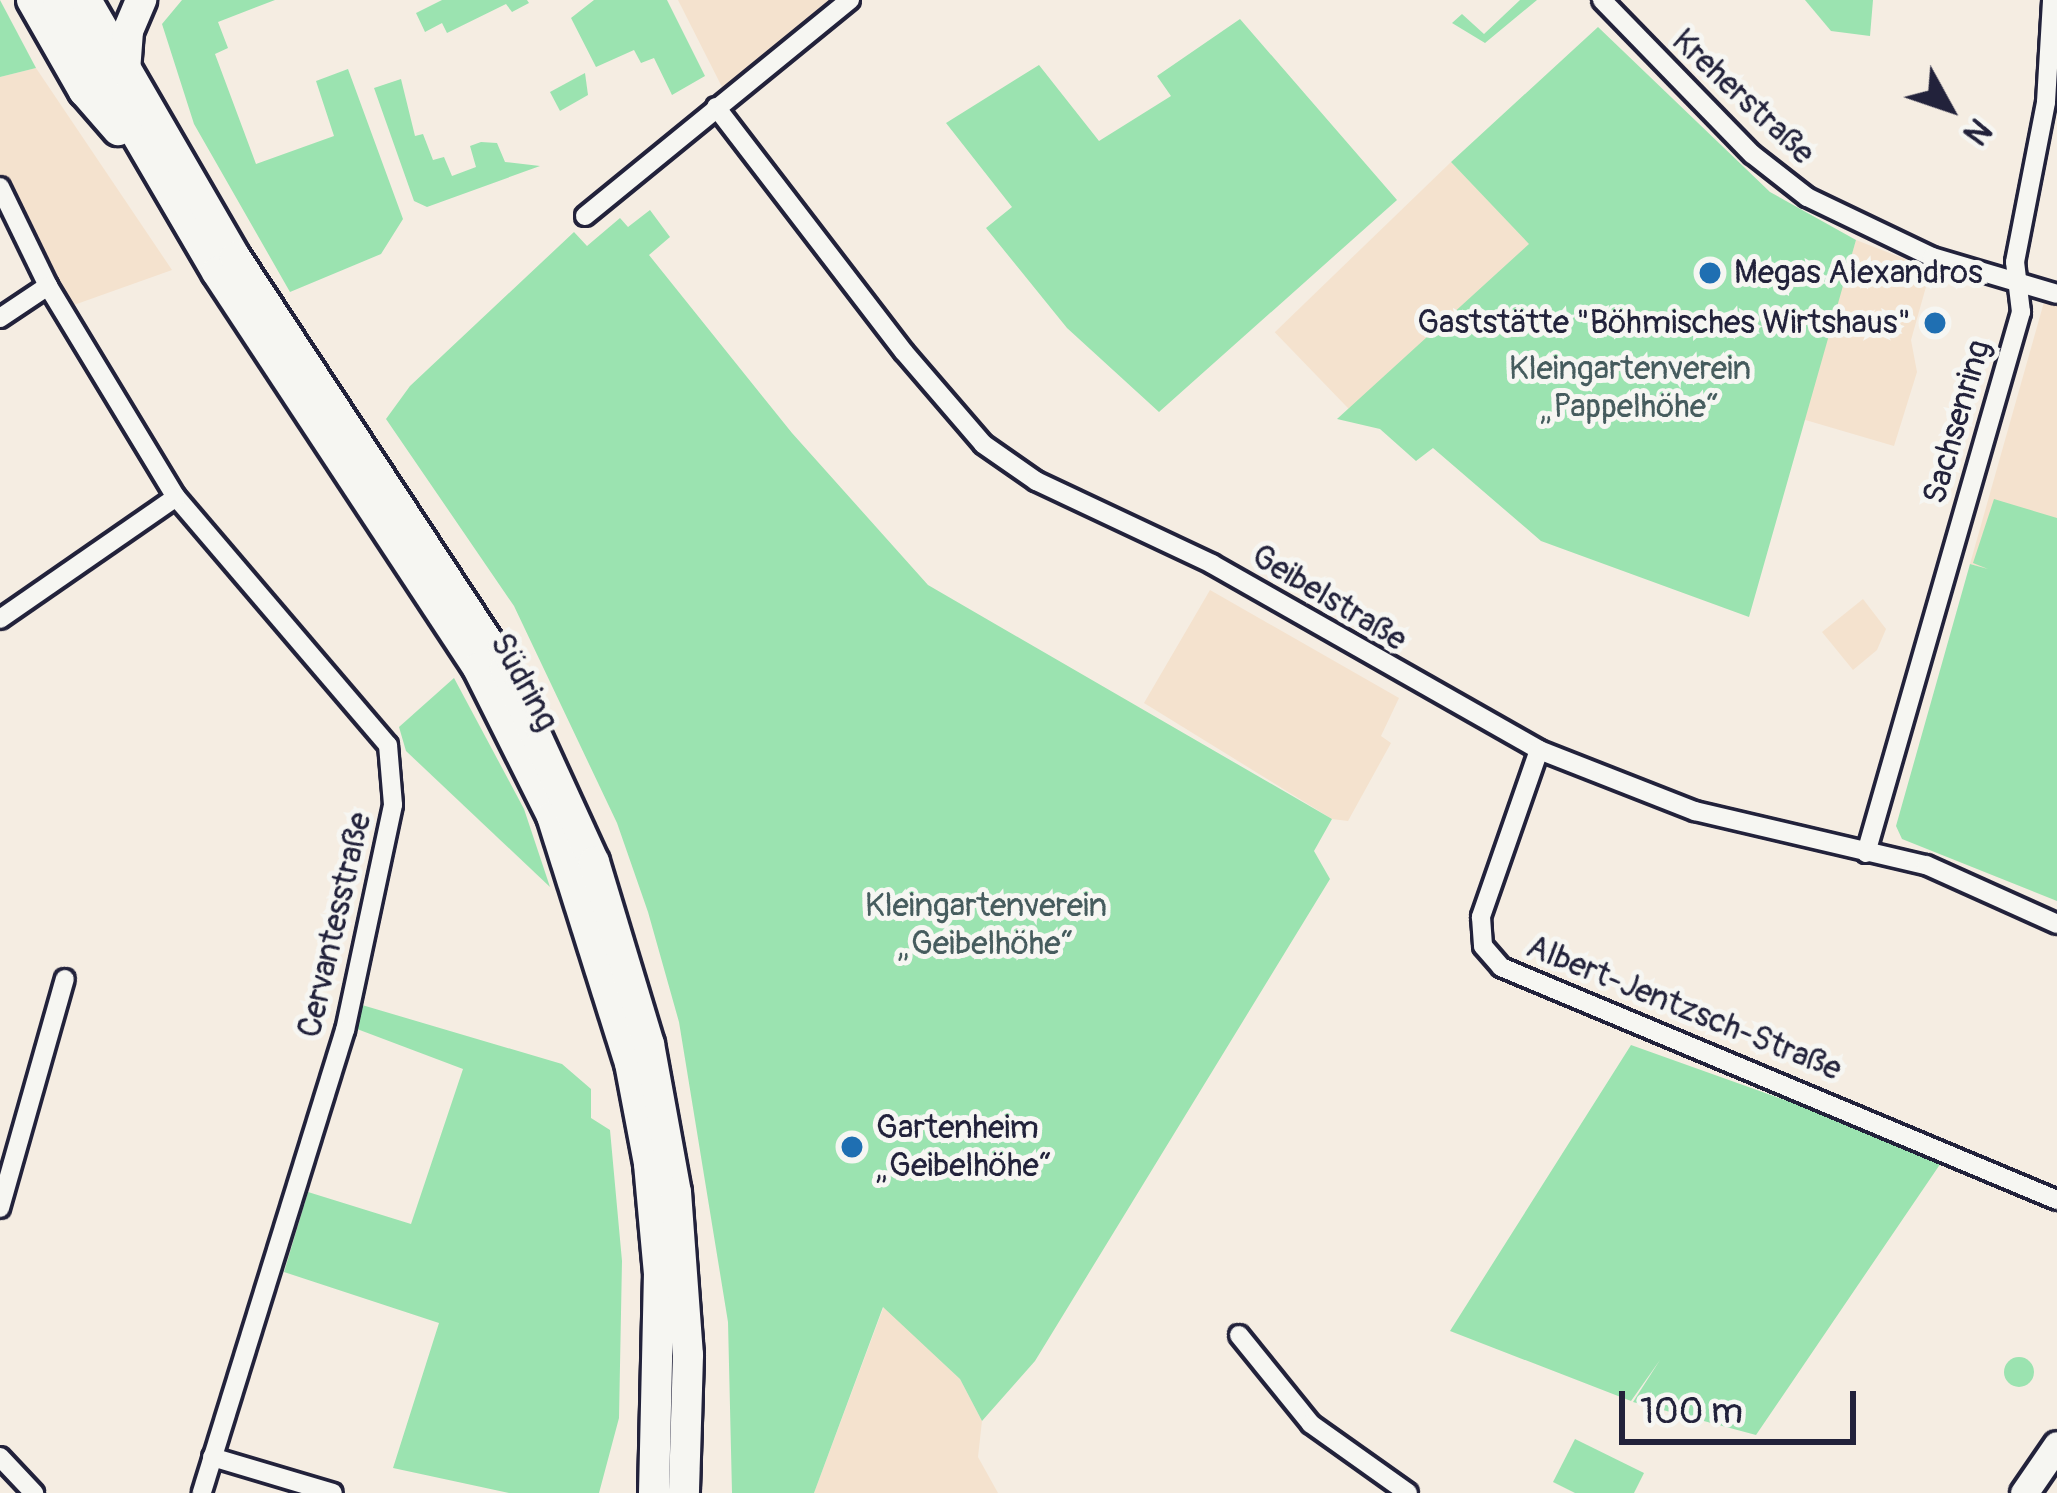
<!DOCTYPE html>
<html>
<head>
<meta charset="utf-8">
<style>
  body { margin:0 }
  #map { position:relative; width:2057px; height:1493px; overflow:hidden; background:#f5ede2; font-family:Pangolin,sans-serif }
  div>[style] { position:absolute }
  .built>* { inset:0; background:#f4e2ce; transform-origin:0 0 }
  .green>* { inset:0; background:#9be3b0 }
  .round { border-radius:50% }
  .roads { filter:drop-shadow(3px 0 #22223b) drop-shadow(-3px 0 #22223b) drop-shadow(0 3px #22223b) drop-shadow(0 -3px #22223b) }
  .street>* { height:18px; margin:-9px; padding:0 9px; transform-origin:9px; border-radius:9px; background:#f6f6f2 }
  .secondary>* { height:27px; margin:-13.5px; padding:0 13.5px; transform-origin:13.5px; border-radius:13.5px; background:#f6f6f2 }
  .primary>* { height:30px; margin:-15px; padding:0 15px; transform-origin:15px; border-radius:15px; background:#f6f6f2 }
  .dots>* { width:33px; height:33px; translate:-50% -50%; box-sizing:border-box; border:6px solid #f6f6f2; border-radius:50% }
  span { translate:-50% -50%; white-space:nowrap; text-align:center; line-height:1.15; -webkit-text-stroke:10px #f6f6f2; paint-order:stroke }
  .street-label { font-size:33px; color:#22223b }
  .poi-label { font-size:33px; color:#22223b }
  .left { translate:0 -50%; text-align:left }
  .right { translate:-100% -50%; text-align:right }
  .park-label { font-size:33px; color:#465c5e }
  .north { position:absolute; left:1889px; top:48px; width:120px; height:120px; -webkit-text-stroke:9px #f6f6f2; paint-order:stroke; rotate:130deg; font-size:33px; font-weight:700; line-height:48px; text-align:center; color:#22223b }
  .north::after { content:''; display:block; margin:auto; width:42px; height:54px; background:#22223b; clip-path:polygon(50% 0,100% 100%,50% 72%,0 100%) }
  .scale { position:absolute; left:1619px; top:1391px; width:237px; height:54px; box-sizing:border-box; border:6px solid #22223b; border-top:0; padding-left:15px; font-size:36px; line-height:42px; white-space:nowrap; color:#22223b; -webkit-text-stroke:9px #f6f6f2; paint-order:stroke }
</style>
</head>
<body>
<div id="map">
  <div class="built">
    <div style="clip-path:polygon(678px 0,841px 0,724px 91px)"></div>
    <div style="clip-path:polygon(36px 68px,172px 270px,57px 311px,0 193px,0 77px)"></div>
    <div style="left:1451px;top:162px;width:114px;height:245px;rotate:46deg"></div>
    <div style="clip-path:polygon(1856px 240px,1931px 269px,1911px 340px,1917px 372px,1894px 446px,1802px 419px)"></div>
    <div style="clip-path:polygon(2046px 295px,2057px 298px,2057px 590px,1970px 564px)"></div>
    <div style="clip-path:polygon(1210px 590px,1399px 698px,1381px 736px,1391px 743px,1348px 821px,1332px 819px,1144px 703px)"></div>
    <div style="clip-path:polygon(1863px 599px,1886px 629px,1877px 650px,1853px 670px,1822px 632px)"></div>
    <div style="clip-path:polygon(884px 1306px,960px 1379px,982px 1421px,978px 1457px,998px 1493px,814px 1493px)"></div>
  </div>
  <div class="green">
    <div style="clip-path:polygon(0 0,36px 68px,0 77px)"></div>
    <div style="clip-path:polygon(182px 0,275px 0,218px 22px,228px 48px,215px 54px,256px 164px,334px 136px,316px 81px,348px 69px,403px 219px,381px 254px,290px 292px,194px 124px,162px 24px)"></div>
    <div style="clip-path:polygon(442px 0,527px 0,529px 3px,512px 12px,506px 4px,447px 33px,442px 23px,425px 32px,416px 13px)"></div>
    <div style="clip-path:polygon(594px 0,667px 0,705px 76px,672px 95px,654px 58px,641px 63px,634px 50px,596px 67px,571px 18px)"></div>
    <div style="clip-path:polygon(1520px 0,1537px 0,1485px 43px,1452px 23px,1462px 14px,1484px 34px)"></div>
    <div style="clip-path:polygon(1805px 0,1873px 0,1870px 36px,1831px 31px)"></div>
    <div style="clip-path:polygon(1240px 19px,1397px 200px,1159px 412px,1067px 328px,986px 228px,1012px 207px,946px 123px,1039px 65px,1099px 141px,1171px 96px,1157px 76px)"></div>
    <div style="clip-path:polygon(1598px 27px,1770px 192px,1856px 240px,1749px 617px,1541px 541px,1433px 448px,1416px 461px,1380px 429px,1337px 419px,1529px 244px,1451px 162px)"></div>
    <div style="clip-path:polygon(585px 73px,588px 95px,560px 111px,550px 92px)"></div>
    <div style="clip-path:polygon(401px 79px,415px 136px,423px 134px,433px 160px,444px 157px,452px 176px,476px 167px,470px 146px,481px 142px,497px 143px,505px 162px,540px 166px,427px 207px,414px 201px,374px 88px)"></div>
    <div style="clip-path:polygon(650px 210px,670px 237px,649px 255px,792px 433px,928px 585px,1332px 819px,1314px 851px,1330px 879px,1035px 1361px,982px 1421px,960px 1379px,883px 1307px,814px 1493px,732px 1493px,728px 1322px,679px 1022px,648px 912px,617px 823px,514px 606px,386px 419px,410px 386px,574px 232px,587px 246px,620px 218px,628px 227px)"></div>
    <div style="clip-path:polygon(1994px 499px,2057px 518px,2057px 901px,1902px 839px,1896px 826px,1970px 564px,1988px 569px,1973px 563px)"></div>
    <div style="clip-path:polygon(454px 678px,524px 809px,550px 887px,406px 751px,399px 727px)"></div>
    <div style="clip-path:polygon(362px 1005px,562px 1064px,591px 1089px,591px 1118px,610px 1130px,622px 1261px,619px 1418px,599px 1493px,509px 1493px,393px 1468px,439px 1323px,284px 1272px,308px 1192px,411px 1224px,463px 1069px,357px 1029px)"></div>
    <div style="clip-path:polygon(1631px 1045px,1945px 1157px,1756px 1435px,1633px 1402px,1660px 1360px,1631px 1401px,1450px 1331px)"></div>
    <div class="round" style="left:2004px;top:1357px;width:30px;height:30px"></div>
    <div style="clip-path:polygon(1575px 1439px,1644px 1473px,1634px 1493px,1575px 1493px,1553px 1482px)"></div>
  </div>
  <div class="roads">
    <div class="street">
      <div style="left:1602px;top:0;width:215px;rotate:45.8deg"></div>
      <div style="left:1752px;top:154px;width:70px;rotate:38deg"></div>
      <div style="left:1807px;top:197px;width:139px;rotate:25.6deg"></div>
      <div style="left:1932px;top:257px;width:130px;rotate:16.5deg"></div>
      <div style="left:716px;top:107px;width:309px;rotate:52.5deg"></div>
      <div style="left:904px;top:352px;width:121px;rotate:49.3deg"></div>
      <div style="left:983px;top:444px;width:65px;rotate:34.9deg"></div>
      <div style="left:1036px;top:481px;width:195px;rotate:25.2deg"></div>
      <div style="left:1212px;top:564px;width:376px;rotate:29.6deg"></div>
      <div style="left:1539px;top:750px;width:168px;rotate:21.4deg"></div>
      <div style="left:1695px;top:811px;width:237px;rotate:13.2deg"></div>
      <div style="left:1926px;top:865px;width:144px;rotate:24.2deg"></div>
      <div style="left:0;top:187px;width:110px;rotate:64.1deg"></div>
      <div style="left:48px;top:286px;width:247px;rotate:58.8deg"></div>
      <div style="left:176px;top:497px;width:326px;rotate:49.5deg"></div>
      <div style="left:388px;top:745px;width:60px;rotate:85.2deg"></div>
      <div style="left:393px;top:805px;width:230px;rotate:102deg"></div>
      <div style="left:345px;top:1030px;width:485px;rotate:107.2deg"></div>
      <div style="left:585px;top:216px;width:342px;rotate:-39.2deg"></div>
      <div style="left:0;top:318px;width:58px;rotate:-33.7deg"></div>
      <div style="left:0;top:619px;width:214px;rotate:-34.7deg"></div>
      <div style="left:1539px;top:750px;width:177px;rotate:109.2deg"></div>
      <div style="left:1481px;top:917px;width:29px;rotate:86deg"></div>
      <div style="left:1483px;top:946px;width:28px;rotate:49deg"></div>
      <div style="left:1501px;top:967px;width:603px;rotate:22.74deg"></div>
      <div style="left:1866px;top:853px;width:563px;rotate:-74.01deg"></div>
      <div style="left:2021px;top:312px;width:50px;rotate:-96.8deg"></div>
      <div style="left:2015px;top:262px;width:163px;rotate:-79deg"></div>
      <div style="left:2046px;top:102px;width:102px;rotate:-86.6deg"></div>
      <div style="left:0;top:1208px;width:238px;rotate:-74.2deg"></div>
      <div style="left:1239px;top:1335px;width:114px;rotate:51deg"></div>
      <div style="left:1311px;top:1424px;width:119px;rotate:35.4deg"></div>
      <div style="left:0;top:1457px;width:50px;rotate:46.6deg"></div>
      <div style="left:212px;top:1457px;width:126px;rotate:16.6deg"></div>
    </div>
    <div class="secondary">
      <div style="left:2024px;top:1493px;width:58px;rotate:-55.5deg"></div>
    </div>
    <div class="primary">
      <div style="left:32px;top:0;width:105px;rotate:60.3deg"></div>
      <div style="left:84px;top:91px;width:52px;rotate:48.9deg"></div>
      <div style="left:58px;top:0;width:315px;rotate:59.7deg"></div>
      <div style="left:217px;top:272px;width:474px;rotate:56.6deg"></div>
      <div style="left:478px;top:668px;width:165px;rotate:63.4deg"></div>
      <div style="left:552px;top:816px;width:259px;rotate:72.5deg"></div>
      <div style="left:630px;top:1063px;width:103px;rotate:79.3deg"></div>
      <div style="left:649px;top:1164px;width:109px;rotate:84.8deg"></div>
      <div style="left:659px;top:1273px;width:220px;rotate:91.3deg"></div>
      <div style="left:86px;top:0;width:297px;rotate:59.9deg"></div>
      <div style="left:235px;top:257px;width:492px;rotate:56.7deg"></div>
      <div style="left:505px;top:668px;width:213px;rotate:65.4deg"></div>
      <div style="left:594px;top:862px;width:190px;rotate:73.2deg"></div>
      <div style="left:649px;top:1044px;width:150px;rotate:79.7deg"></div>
      <div style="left:676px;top:1192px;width:163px;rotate:85.8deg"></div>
      <div style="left:688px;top:1355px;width:138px;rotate:91.7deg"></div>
      <div style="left:125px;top:71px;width:40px;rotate:-85.7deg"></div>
      <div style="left:128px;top:31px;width:34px;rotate:-67deg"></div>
    </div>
  </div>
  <div class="dots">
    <div style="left:1710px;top:273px;background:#1f6fb2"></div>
    <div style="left:1935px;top:323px;background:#1f6fb2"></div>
    <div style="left:852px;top:1147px;background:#1f6fb2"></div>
  </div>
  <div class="street-label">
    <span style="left:1743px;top:97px;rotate:43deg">Kreherstraße</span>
    <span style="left:1957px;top:422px;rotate:-74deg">Sachsenring</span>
    <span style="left:1329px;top:598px;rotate:31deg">Geibelstraße</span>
    <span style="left:524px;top:682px;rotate:61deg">Südring</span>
    <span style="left:335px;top:925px;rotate:-77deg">Cervantesstraße</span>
    <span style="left:1684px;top:1008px;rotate:22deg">Albert-Jentzsch-Straße</span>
  </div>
  <div class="poi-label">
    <span class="left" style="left:1734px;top:273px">Megas Alexandros</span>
    <span class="right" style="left:1911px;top:323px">Gaststätte "Böhmisches Wirtshaus"</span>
    <span class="left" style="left:876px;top:1147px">Gartenheim<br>„Geibelhöhe“</span>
  </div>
  <div class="park-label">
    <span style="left:1630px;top:388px">Kleingartenverein<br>„Pappelhöhe“</span>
    <span style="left:986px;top:925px">Kleingartenverein<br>„Geibelhöhe“</span>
  </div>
  <div class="north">N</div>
  <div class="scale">100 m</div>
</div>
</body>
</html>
